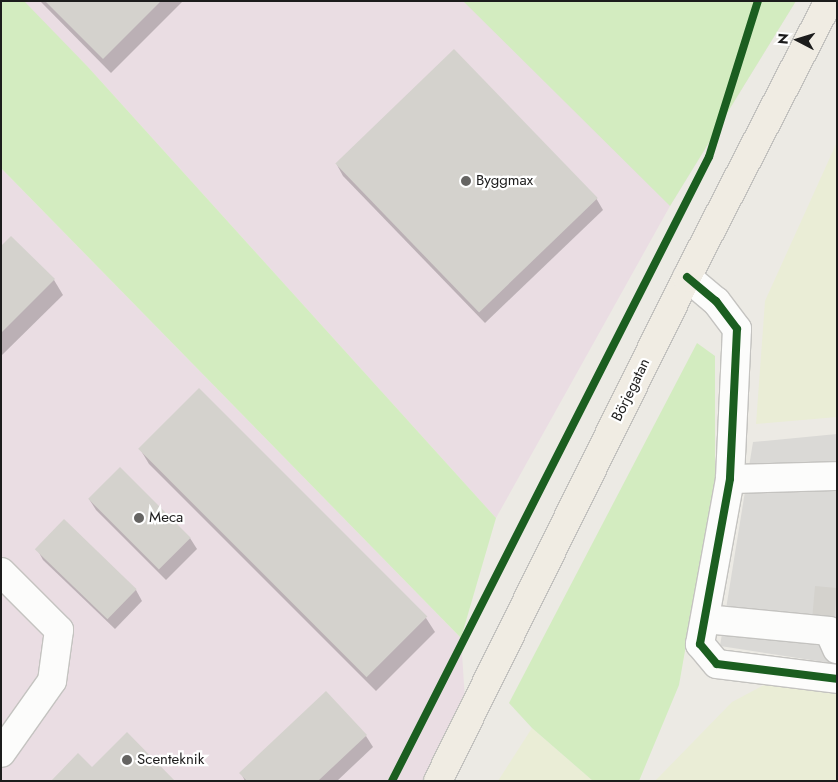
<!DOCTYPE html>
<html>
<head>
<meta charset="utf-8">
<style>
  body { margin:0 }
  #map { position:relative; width:838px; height:782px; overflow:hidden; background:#eceae4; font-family:Jost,sans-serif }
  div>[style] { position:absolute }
  .residential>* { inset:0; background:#dad9d6 }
  .industrial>* { inset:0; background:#eadde3 }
  .farmland>* { inset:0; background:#eaedd6 }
  .grass>* { inset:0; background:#d3ecc0 }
  .shadow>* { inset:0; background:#0003 }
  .building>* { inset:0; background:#d4d2cd; transform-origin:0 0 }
  .roads { filter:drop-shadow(1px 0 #c4c3c0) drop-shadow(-1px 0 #c4c3c0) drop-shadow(0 1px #c4c3c0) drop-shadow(0 -1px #c4c3c0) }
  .minor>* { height:28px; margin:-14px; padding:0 14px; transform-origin:14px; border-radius:14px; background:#fcfcfb }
  .major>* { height:28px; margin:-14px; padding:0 14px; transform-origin:14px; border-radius:14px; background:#f0ece3 }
  .cycleway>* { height:8px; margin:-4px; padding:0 4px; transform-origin:4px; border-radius:4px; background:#1b5e20 }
  .dots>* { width:14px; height:14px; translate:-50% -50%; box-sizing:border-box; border:2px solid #fff; border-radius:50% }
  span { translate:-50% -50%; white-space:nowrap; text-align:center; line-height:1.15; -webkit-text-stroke:4.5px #fff; paint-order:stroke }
  .poi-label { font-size:15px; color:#1c1c1c }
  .left { translate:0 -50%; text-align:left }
  .street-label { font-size:15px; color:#1c1c1c }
  .frame { position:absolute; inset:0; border:2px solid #1c1c1c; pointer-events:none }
  .north { position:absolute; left:773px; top:15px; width:50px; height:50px; -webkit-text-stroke:4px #fff; paint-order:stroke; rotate:275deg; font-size:14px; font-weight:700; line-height:20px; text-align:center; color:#1c1c1c }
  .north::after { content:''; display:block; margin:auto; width:18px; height:22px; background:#1c1c1c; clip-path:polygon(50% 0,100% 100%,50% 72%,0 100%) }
</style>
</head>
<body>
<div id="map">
  <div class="residential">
    <div style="clip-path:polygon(837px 434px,837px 664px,720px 646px,753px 442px)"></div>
  </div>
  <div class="industrial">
    <div style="clip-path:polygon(22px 1px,796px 1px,670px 206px,496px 518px,88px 67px)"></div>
    <div style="clip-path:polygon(1px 168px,461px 638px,465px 700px,422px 781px,1px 781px)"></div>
  </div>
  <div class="farmland">
    <div style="clip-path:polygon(837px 142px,837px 417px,756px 424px,765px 301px)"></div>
    <div style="clip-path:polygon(764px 685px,837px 693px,837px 781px,655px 781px,732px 702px)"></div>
    <div style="clip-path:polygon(532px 728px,593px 781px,498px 781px)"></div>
  </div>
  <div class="grass">
    <div style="clip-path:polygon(1px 1px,24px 1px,88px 67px,496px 518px,461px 638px,1px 168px)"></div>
    <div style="clip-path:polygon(463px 1px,796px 1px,670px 206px)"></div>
    <div style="clip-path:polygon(697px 343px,715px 356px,715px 480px,679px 685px,639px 781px,593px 781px,532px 728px,509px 703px)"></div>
  </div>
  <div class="shadow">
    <div style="clip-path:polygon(40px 1px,183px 1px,111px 73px)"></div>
    <div style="clip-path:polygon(337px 165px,596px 198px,603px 210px,485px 323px,343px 176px)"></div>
    <div style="clip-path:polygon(11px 238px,54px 280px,63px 295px,1px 356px,1px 248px)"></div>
    <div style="clip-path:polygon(140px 449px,426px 618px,435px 632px,376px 691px,149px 464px)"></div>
    <div style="clip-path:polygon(120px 469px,190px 538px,197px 549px,166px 580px,96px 510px,89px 499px)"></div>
    <div style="clip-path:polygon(37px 549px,136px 590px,142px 601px,115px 629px,43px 560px)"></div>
    <div style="clip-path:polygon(366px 736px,373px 747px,337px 781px,245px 781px,241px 773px)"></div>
  </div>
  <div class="building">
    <div style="clip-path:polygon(45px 1px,161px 1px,103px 59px)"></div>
    <div style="left:454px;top:49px;width:207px;height:165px;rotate:46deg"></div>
    <div style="clip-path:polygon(11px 236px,55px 279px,1px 333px,1px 246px)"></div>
    <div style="left:199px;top:388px;width:323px;height:86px;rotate:45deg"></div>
    <div style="left:120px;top:467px;width:100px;height:45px;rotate:45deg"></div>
    <div style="left:64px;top:519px;width:101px;height:42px;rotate:44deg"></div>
    <div style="left:815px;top:586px;width:22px;height:32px;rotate:5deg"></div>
    <div style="clip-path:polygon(326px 691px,367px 735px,318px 781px,247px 781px,239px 773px)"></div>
    <div style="clip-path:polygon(127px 732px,175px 781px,51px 781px,78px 753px,92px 767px)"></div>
  </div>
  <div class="roads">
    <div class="minor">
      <div style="left:687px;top:277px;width:38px;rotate:40deg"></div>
      <div style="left:716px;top:301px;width:35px;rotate:53deg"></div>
      <div style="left:737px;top:329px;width:150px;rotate:92.7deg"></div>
      <div style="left:730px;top:479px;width:168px;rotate:100.3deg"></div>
      <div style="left:700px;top:644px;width:26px;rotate:50deg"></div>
      <div style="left:717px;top:664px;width:121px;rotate:7.1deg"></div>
      <div style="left:730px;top:479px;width:107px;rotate:-1.6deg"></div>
      <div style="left:1px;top:572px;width:82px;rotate:45deg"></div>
      <div style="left:59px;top:630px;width:51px;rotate:97.8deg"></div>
      <div style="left:52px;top:681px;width:88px;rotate:125.3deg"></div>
      <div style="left:705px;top:619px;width:125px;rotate:5.5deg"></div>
      <div style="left:829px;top:631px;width:20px;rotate:66deg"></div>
    </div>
    <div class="major">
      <div style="left:438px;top:781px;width:562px;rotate:-63.71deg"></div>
      <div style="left:687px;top:277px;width:310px;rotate:-62.8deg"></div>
    </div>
  </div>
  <div class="cycleway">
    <div style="left:687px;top:277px;width:38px;rotate:40deg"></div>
    <div style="left:716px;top:301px;width:35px;rotate:53deg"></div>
    <div style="left:737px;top:329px;width:150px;rotate:92.7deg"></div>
    <div style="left:730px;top:479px;width:168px;rotate:100.3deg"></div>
    <div style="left:700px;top:644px;width:26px;rotate:50deg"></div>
    <div style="left:717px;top:664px;width:121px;rotate:7.1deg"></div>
    <div style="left:392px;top:781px;width:700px;rotate:-63.07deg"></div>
    <div style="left:709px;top:157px;width:164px;rotate:-72.6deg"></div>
  </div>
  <div class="dots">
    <div style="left:466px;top:181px;background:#656462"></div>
    <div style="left:139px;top:518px;background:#656462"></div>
    <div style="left:127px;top:760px;background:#656462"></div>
  </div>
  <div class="poi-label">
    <span class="left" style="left:476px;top:181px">Byggmax</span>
    <span class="left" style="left:149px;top:518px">Meca</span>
    <span class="left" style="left:137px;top:760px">Scenteknik</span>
  </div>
  <div class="street-label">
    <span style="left:631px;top:390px;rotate:-64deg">Börjegatan</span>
  </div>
  <div class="frame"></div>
  <div class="north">N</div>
</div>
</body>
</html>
